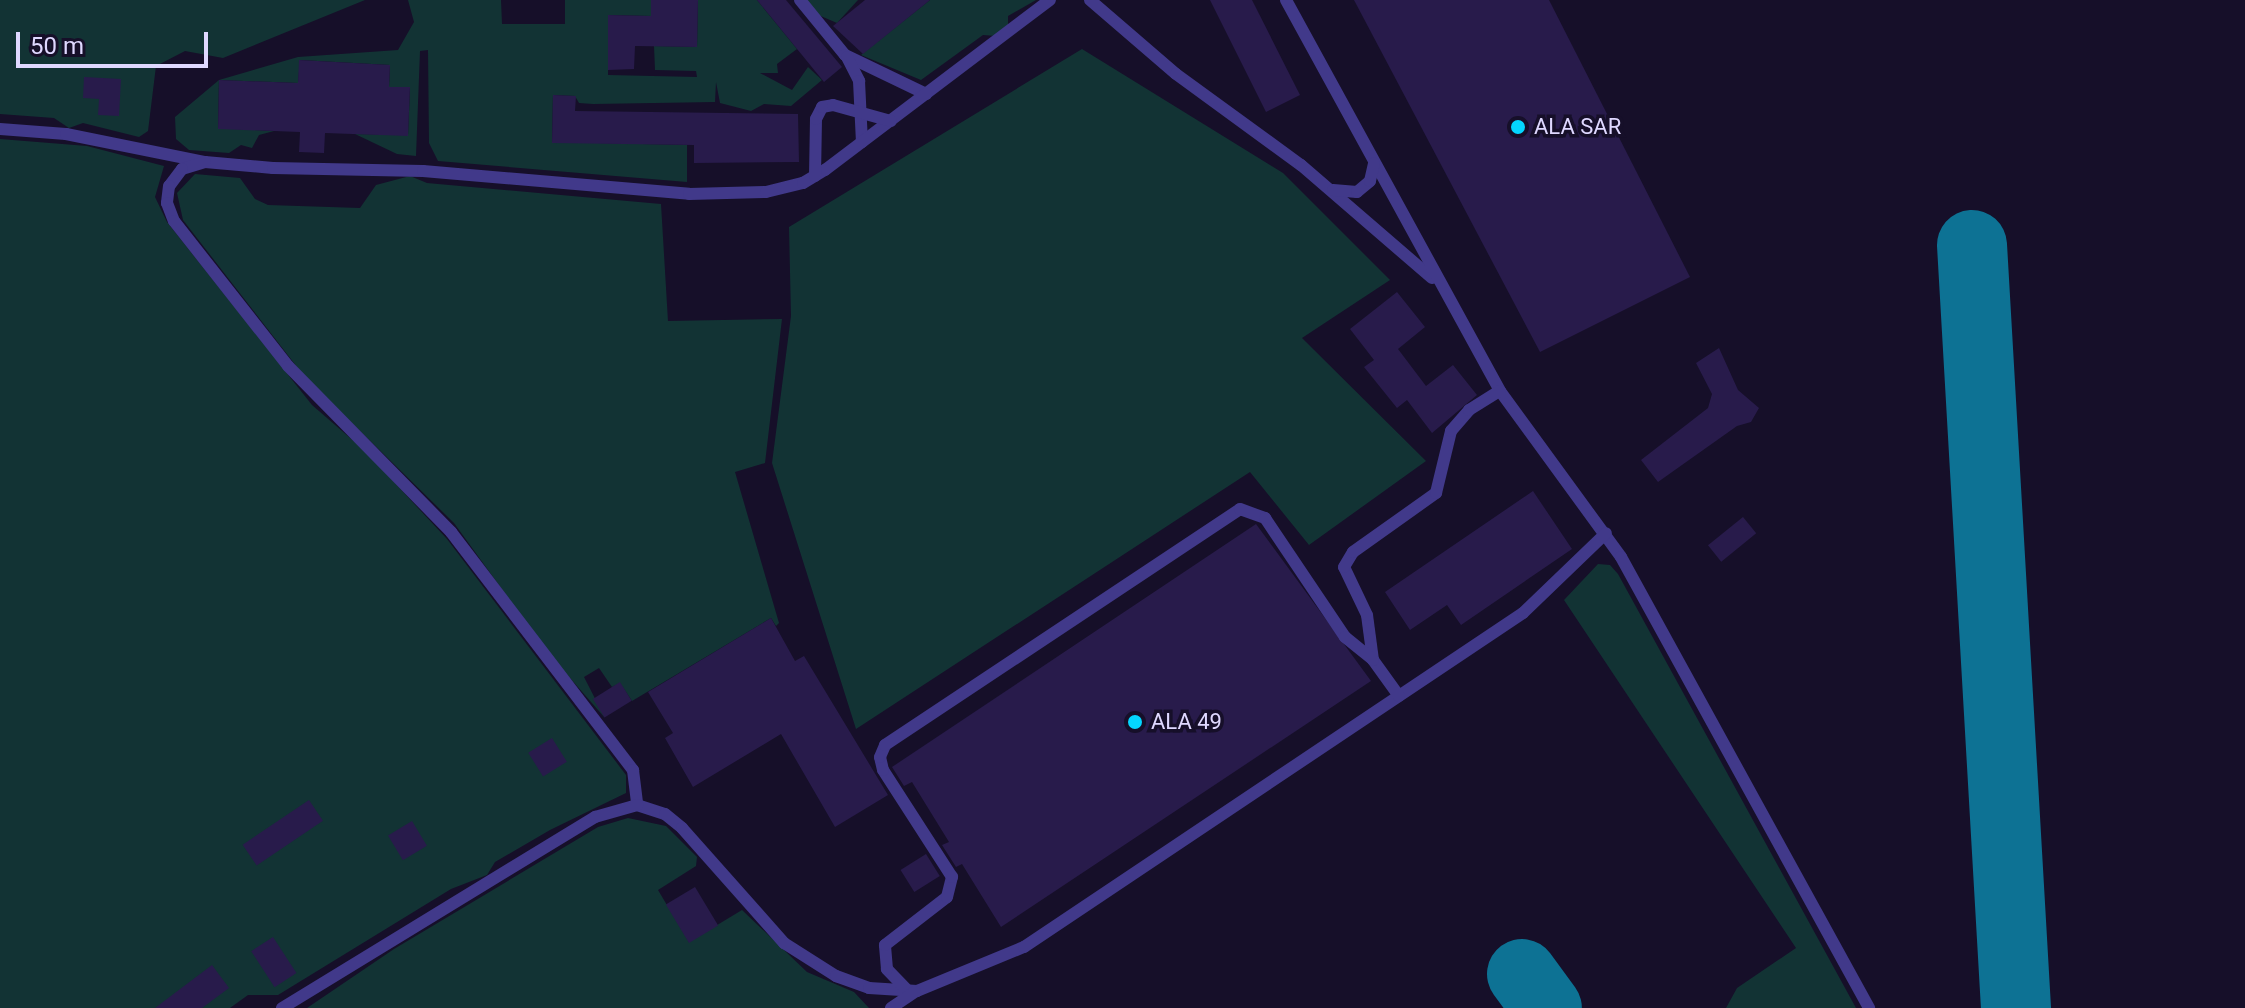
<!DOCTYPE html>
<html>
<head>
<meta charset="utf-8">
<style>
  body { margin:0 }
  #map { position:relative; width:2245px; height:1008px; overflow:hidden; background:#160f29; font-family:Roboto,sans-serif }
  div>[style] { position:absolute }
  .green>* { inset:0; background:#123334 }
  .taxiway>* { height:70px; margin:-35px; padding:0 35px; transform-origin:35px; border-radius:35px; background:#0d7294 }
  .building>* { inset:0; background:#281b4b; transform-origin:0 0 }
  .lane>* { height:12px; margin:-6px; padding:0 6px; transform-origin:6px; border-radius:6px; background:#41398a }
  .dots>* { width:22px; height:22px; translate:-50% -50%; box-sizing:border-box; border:4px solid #160f29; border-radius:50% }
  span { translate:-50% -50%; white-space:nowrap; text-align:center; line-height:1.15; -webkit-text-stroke:7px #160f29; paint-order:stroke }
  .poi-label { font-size:22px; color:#dfd8ff }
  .left { translate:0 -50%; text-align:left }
  .scale { position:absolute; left:16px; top:32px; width:192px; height:36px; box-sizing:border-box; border:4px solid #dfd8ff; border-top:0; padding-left:10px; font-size:24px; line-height:28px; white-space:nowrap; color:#dfd8ff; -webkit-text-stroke:6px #160f29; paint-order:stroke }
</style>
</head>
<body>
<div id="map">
  <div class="green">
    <div style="clip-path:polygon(0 0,365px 0,223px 58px,185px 51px,156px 66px,148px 131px,139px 137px,83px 123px,69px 128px,54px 118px,0 114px)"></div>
    <div style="clip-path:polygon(408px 0,501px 0,502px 24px,565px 24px,565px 0,651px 0,651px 16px,608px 15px,608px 75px,697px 77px,696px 71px,655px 70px,654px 46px,697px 47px,698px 0,757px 0,797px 49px,777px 64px,778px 73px,760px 73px,792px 90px,808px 67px,822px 80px,791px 106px,764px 104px,751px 111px,720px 103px,716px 82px,715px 102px,593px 104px,579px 103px,575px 96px,553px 95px,552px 142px,687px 145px,687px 182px,438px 161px,429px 143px,428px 50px,420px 51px,416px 156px,397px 154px,355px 134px,408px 135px,410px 88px,389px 87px,390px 65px,300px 60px,298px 83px,219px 80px,218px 128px,274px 131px,259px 135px,252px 148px,241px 145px,229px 153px,189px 150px,176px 139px,175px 117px,219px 80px,298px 57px,398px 50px,414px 22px)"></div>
    <div style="clip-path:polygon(804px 0,858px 0,837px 23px,816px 14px)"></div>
    <div style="clip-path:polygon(930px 0,1036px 0,1008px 16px,1008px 25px,996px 36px,983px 35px,921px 80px,861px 55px)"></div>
    <div style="clip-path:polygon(1082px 49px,1283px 173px,1390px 280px,1302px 338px,1426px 461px,1309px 545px,1250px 472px,856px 729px,772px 463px,791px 316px,789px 227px)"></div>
    <div style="clip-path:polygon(0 139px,87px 146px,164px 166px,155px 197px,167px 222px,312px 405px,364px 450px,447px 539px,626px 775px,626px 793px,550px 830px,495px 862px,487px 875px,451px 889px,278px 995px,248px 995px,230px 1008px,0 1008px)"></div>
    <div style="clip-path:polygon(195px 174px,240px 178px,255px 199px,268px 205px,360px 208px,376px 185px,410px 176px,427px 183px,661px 204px,668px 321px,782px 319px,765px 463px,735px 472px,779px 623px,776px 626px,771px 618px,632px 701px,620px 683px,612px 687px,599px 668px,584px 677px,605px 718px,549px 654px,454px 523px,304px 376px,183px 220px,177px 193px)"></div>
    <div style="clip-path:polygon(1598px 564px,1610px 565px,1618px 574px,1856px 1008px,1726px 1008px,1737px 988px,1796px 948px,1564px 600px)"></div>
    <div style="clip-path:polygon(628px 818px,666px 826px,697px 857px,696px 866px,658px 890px,689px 942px,742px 910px,807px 972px,854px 992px,869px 1008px,307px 1008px,394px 949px,598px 827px)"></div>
  </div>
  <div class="taxiway">
    <div style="left:1972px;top:245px;width:764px;rotate:86.7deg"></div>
    <div style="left:1522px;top:974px;width:42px;rotate:53.7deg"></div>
  </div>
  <div class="building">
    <div style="clip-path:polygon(651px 0,698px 0,697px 47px,635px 46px,634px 69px,608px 70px,608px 15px,651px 16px)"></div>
    <div style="clip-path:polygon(757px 0,786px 0,842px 67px,824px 82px)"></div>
    <div style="clip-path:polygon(865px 0,930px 0,863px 54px,833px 26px)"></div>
    <div style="clip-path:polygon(1210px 0,1252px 0,1300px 95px,1266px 112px)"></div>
    <div style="clip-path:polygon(1354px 0,1549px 0,1690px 277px,1540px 352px)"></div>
    <div style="clip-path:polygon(299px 60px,390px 65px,389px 87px,410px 87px,408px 136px,325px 133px,324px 153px,299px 152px,300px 132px,218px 129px,219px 80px,298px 83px)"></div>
    <div style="clip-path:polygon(84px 77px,121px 79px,119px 116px,98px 115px,99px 99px,83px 98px)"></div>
    <div style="clip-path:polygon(553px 95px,576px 96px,575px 111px,798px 114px,799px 162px,694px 163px,694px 145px,552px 143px)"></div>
    <div style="clip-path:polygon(1397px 292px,1425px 327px,1398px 349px,1426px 386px,1453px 365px,1477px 395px,1432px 433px,1407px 400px,1397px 408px,1364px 367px,1374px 360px,1350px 329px)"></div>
    <div style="clip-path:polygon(1719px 348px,1738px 390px,1759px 408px,1751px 422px,1737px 426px,1658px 482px,1641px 460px,1708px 408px,1712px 394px,1696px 363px)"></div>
    <div style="clip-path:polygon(1533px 491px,1572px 549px,1461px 625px,1447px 605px,1410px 630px,1385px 592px)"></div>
    <div style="left:1743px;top:517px;width:21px;height:45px;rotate:51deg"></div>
    <div style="clip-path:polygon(1256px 524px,1371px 681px,1001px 927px,962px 864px,956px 867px,942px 845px,949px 842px,912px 782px,904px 786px,892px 767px)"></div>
    <div style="clip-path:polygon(771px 618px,795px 661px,804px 656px,888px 795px,835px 827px,781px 734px,693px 787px,665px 738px,673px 733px,648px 692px)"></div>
    <div style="left:620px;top:682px;width:22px;height:32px;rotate:58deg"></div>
    <div style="left:552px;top:738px;width:28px;height:28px;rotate:58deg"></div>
    <div style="left:309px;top:800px;width:25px;height:80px;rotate:56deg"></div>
    <div style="left:412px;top:821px;width:29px;height:28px;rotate:59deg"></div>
    <div style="left:926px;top:854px;width:26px;height:30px;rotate:58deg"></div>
    <div style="left:695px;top:887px;width:45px;height:34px;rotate:59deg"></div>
    <div style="left:273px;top:937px;width:43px;height:26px;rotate:57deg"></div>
    <div style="clip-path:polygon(212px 965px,229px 988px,202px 1008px,155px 1008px)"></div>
  </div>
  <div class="lane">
    <div style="left:800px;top:0;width:71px;rotate:50.7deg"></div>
    <div style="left:845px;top:55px;width:90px;rotate:25.7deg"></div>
    <div style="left:1090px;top:0;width:113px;rotate:40.7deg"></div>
    <div style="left:1176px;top:74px;width:155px;rotate:36.1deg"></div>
    <div style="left:1301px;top:165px;width:173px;rotate:40.8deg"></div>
    <div style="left:1286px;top:0;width:446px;rotate:61.3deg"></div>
    <div style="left:1500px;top:391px;width:205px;rotate:53.9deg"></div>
    <div style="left:1621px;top:557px;width:515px;rotate:61.19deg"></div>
    <div style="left:847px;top:57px;width:27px;rotate:63deg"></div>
    <div style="left:859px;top:81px;width:61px;rotate:87.2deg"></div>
    <div style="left:0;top:129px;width:66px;rotate:4.3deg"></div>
    <div style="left:66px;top:134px;width:142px;rotate:11.4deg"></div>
    <div style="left:205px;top:162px;width:68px;rotate:5deg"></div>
    <div style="left:273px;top:168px;width:150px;rotate:1.1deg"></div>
    <div style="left:423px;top:171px;width:267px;rotate:4.9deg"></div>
    <div style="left:689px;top:194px;width:77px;rotate:-1.5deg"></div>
    <div style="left:766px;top:192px;width:38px;rotate:-14deg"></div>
    <div style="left:803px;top:183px;width:26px;rotate:-31deg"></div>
    <div style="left:825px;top:170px;width:282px;rotate:-37.1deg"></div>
    <div style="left:205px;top:162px;width:24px;rotate:163deg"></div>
    <div style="left:182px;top:169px;width:21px;rotate:127deg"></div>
    <div style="left:169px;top:186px;width:17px;rotate:97deg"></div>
    <div style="left:167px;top:203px;width:19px;rotate:69deg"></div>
    <div style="left:174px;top:221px;width:184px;rotate:51.8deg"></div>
    <div style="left:288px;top:366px;width:233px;rotate:45.5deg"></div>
    <div style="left:451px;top:532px;width:300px;rotate:52.6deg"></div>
    <div style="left:633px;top:770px;width:35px;rotate:83deg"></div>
    <div style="left:637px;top:805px;width:29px;rotate:18deg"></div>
    <div style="left:665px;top:814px;width:22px;rotate:39deg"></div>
    <div style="left:682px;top:828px;width:154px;rotate:48.4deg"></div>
    <div style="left:784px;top:943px;width:62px;rotate:32.4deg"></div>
    <div style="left:836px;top:976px;width:35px;rotate:20deg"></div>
    <div style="left:869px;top:988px;width:48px;rotate:3.6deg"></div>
    <div style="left:917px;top:991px;width:116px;rotate:-22.4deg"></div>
    <div style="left:1024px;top:947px;width:600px;rotate:-33.8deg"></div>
    <div style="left:1523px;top:613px;width:115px;rotate:-43.9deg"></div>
    <div style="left:815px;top:176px;width:57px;rotate:-89deg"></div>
    <div style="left:816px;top:119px;width:13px;rotate:-63deg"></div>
    <div style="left:822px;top:107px;width:11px;rotate:-10deg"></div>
    <div style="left:833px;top:105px;width:60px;rotate:15.4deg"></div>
    <div style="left:1333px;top:190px;width:24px;rotate:5deg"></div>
    <div style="left:1357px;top:192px;width:17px;rotate:-40deg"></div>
    <div style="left:1370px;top:181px;width:18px;rotate:-77deg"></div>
    <div style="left:1399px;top:696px;width:44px;rotate:-125.8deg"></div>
    <div style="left:1373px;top:660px;width:45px;rotate:-97.6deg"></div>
    <div style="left:1367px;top:615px;width:53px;rotate:-115.6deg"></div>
    <div style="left:1344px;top:567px;width:17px;rotate:-59deg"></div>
    <div style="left:1353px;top:552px;width:102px;rotate:-35.4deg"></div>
    <div style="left:1436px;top:493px;width:64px;rotate:-76.4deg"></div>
    <div style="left:1451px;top:431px;width:28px;rotate:-49deg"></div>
    <div style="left:1469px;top:410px;width:36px;rotate:-32deg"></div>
    <div style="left:909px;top:992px;width:32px;rotate:-134deg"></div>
    <div style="left:887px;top:969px;width:24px;rotate:-95deg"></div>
    <div style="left:885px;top:945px;width:78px;rotate:-37.7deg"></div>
    <div style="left:947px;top:897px;width:21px;rotate:-76deg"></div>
    <div style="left:952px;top:877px;width:127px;rotate:-122.8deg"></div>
    <div style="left:883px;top:770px;width:13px;rotate:-103deg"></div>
    <div style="left:880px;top:757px;width:13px;rotate:-67deg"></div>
    <div style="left:885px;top:745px;width:426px;rotate:-33.6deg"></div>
    <div style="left:1240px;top:509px;width:27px;rotate:20deg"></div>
    <div style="left:1265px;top:518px;width:143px;rotate:56.1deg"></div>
    <div style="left:1345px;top:637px;width:36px;rotate:39deg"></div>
    <div style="left:282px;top:1008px;width:367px;rotate:-31.4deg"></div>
    <div style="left:595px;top:817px;width:44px;rotate:-15.9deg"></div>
    <div style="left:891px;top:1008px;width:29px;rotate:-34deg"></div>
  </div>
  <div class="dots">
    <div style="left:1518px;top:127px;background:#04d6ff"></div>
    <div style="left:1135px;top:722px;background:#04d6ff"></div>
  </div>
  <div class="poi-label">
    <span class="left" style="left:1534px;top:127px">ALA SAR</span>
    <span class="left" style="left:1151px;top:722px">ALA 49</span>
  </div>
  <div class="scale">50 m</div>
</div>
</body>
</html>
